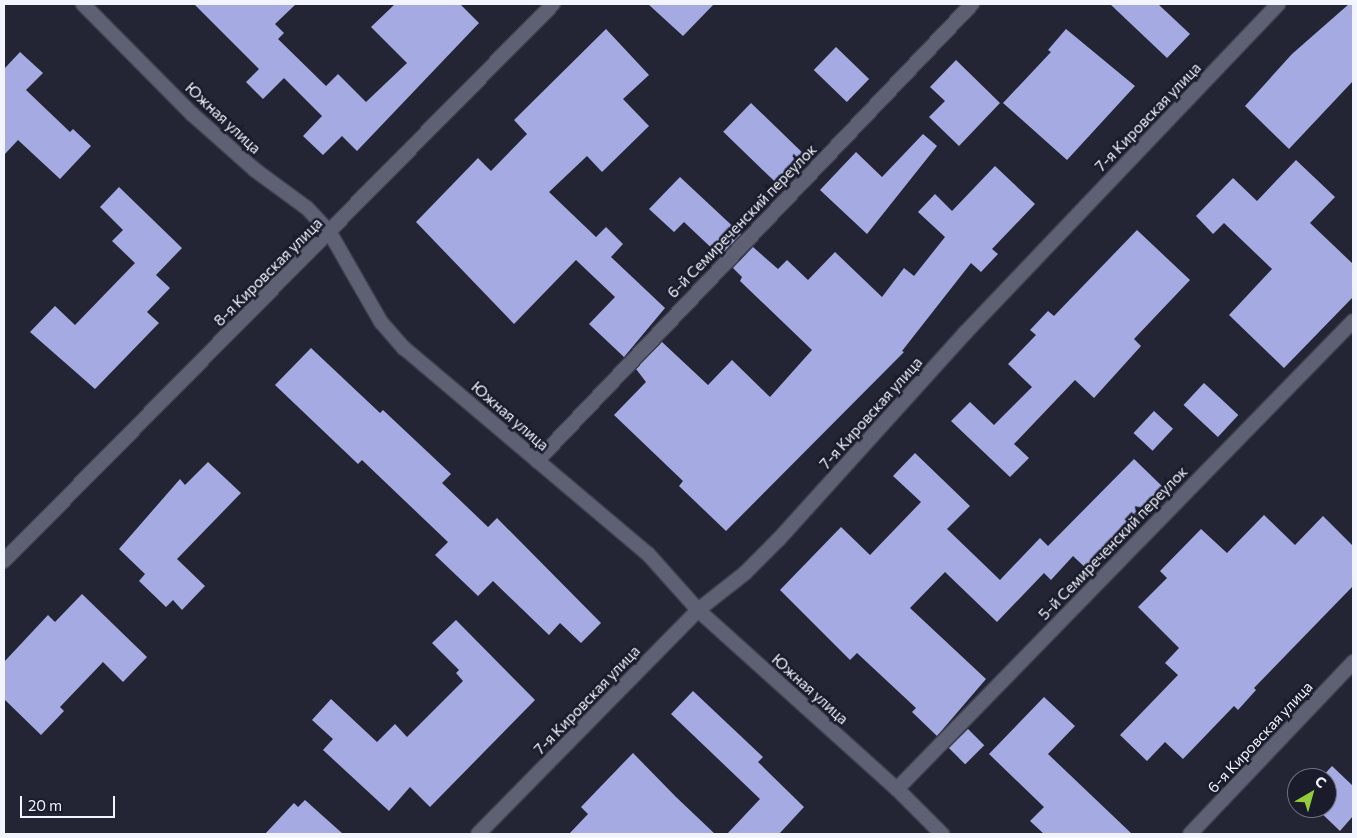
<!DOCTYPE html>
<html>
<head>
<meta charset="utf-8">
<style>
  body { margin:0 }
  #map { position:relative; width:1357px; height:838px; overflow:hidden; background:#232535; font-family:Commissioner,sans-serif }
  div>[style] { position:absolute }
  .building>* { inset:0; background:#a5abe2; transform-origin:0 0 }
  .roads { filter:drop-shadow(1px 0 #3f414e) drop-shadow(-1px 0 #3f414e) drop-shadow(0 1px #3f414e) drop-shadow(0 -1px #3f414e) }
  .minor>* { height:14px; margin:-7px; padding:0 7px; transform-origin:7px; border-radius:7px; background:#5e6173 }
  span { translate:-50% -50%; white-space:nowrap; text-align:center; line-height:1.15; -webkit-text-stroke:5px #1a1c2b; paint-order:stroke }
  .street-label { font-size:15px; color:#f2f4ff }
  .frame { position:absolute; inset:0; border:5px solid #f2f4ff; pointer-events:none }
  .north { position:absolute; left:1287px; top:768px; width:50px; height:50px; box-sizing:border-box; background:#1a1c2b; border:1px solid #707280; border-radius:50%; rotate:38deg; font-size:14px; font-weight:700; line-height:20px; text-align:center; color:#f2f4ff }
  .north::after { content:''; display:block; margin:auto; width:18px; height:22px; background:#93cd3e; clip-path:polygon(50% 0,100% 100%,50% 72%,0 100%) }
  .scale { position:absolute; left:20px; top:796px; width:95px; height:22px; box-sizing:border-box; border:2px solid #f2f4ff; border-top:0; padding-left:6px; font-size:15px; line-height:18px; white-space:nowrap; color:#f2f4ff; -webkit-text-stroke:4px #1a1c2b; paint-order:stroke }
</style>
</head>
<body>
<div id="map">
  <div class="building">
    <div style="clip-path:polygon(194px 4px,296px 4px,275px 24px,284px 33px,278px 39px,326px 86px,338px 74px,366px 102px,407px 63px,371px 27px,395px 4px,460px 4px,479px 23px,357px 151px,342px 136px,323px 155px,303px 136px,322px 116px,284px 78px,263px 99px,246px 82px,259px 69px)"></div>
    <div style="clip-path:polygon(648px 4px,714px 4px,683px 36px)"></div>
    <div style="clip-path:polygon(1110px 4px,1158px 4px,1190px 34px,1167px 58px)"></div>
    <div style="clip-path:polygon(1349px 4px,1353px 4px,1353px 81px,1289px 149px,1245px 106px,1292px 54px)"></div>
    <div style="clip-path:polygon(606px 29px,649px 75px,623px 99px,649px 126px,602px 172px,587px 156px,549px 192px,596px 237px,606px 227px,623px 244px,611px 257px,665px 308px,624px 357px,589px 324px,615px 297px,576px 260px,514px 324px,416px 222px,478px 158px,491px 171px,527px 134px,514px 120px)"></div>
    <div style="clip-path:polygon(1066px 29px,1135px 86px,1067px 160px,1003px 103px,1051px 52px,1048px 50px)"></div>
    <div style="left:836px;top:47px;width:46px;height:32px;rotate:44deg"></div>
    <div style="clip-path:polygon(20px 52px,43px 73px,26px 90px,70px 132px,73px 129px,91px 146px,60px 179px,18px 140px,4px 155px,4px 69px)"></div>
    <div style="clip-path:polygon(956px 60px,1000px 103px,959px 146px,929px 117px,945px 101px,930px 87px)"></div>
    <div style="left:751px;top:103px;width:72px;height:40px;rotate:44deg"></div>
    <div style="clip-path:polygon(923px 134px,937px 146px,867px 234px,820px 190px,856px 152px,882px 177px)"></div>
    <div style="clip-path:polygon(1296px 160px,1335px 197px,1310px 223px,1353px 264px,1353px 297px,1284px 368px,1229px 315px,1272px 269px,1224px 223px,1213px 234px,1196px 216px,1233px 178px,1257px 201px)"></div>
    <div style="clip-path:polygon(995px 166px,1035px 204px,992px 249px,998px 254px,981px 272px,971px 263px,902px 351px,904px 352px,726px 531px,679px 486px,683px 481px,614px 415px,646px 382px,636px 369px,662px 342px,708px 385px,732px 360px,770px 397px,812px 350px,740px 281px,742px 277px,733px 268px,753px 247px,778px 269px,787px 260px,808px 280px,835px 252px,882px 297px,904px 268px,914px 276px,945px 237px,918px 212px,935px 194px,952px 211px)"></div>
    <div style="clip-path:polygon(680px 177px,741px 234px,720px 256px,684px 222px,674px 232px,649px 209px)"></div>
    <div style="clip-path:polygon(119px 187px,182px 248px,156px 275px,170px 288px,147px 312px,159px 323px,95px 389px,30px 332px,55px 306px,75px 325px,135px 263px,112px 241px,123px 230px,100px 207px)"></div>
    <div style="clip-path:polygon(1137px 230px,1190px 280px,1134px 339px,1141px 346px,1094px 398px,1075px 380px,1014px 444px,1029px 458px,1010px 477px,951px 421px,970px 402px,994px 425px,1032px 387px,1008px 364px,1036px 335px,1030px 330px,1048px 311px,1054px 316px)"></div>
    <div style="clip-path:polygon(311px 348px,380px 413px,383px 410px,451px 474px,442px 483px,488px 527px,497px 518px,601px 623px,581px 643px,560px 623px,549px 635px,493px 581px,478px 596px,435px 555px,448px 542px,362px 460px,358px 464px,275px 385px)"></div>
    <div style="left:1204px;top:383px;width:47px;height:30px;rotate:43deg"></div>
    <div style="left:1154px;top:411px;width:26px;height:30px;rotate:43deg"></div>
    <div style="clip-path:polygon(915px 453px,970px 506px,947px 529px,1000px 580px,1040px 538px,1048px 546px,1134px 459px,1166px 490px,1090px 572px,1073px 556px,1051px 580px,1044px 573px,997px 622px,945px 572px,910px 608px,986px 679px,937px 736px,912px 712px,916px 708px,857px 653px,850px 660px,780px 590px,841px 527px,870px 555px,921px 502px,893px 476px)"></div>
    <div style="clip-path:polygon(208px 462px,241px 493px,177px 559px,205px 586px,182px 610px,173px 600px,166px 607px,139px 581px,145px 574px,119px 549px,180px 479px,185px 485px)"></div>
    <div style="clip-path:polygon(1264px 515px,1295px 545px,1323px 516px,1353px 546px,1353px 586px,1254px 688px,1256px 690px,1238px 710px,1234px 706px,1183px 759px,1165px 742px,1147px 761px,1120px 735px,1178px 675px,1165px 663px,1179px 648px,1138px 607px,1167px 578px,1160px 571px,1201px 529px,1227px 553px)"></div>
    <div style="clip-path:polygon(82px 594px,147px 657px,123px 682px,103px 662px,60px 707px,64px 711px,41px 735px,4px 699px,4px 662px,48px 615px,55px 622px)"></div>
    <div style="clip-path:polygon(456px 620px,535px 700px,430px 807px,410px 787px,389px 811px,323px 750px,333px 739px,312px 720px,331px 699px,377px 742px,395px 724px,407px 737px,463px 681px,456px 673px,459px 670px,432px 643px)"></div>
    <div style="clip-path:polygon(693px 691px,763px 757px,758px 762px,804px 807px,779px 834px,727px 834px,760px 799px,671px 714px)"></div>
    <div style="clip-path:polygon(1044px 697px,1075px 726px,1048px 754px,1132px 834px,1044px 834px,1030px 821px,1044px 807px,989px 754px)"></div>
    <div style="left:968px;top:729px;width:23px;height:27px;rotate:45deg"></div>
    <div style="clip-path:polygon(633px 753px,676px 797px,715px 834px,569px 834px,588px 814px,581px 807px)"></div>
    <div style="clip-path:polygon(1332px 766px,1353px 786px,1353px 816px,1340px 831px,1316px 808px,1327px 808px,1327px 778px,1321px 778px)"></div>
    <div style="clip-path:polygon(305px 800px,343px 834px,265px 834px,294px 803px,298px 807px)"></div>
  </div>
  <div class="roads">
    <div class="minor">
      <div style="left:83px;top:4px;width:155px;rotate:45.3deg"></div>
      <div style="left:192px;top:114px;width:84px;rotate:41.6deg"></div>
      <div style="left:255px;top:170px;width:64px;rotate:36.2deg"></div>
      <div style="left:307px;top:208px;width:34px;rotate:47deg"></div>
      <div style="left:330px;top:233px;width:103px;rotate:60.2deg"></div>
      <div style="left:381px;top:322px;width:35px;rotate:49deg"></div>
      <div style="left:404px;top:348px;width:319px;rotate:40.2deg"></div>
      <div style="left:648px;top:554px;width:75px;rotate:48.2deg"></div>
      <div style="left:698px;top:610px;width:268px;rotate:42deg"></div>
      <div style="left:897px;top:789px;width:64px;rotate:45deg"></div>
      <div style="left:537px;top:461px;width:631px;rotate:-46.41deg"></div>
      <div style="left:4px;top:561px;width:782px;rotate:-45.41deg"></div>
      <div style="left:897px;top:789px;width:653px;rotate:-45.74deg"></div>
      <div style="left:478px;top:834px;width:314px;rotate:-45.5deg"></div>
      <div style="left:698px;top:610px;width:60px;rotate:-38.2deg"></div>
      <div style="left:745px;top:573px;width:48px;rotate:-45deg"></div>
      <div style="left:779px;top:539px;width:278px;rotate:-47.9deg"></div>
      <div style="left:965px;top:333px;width:454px;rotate:-46.4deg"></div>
      <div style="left:1190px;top:834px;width:237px;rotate:-46.5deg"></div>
    </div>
  </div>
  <div class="street-label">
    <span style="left:1148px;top:117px;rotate:-46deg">7-я Кировская улица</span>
    <span style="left:223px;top:118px;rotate:43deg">Южная улица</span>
    <span style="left:742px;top:221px;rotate:-46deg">6-й Семиреченский переулок</span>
    <span style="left:268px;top:272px;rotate:-45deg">8-я Кировская улица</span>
    <span style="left:871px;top:413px;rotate:-48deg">7-я Кировская улица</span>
    <span style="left:510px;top:416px;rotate:41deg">Южная улица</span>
    <span style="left:1113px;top:543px;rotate:-46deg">5-й Семиреченский переулок</span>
    <span style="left:810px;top:689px;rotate:42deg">Южная улица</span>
    <span style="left:587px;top:700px;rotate:-46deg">7-я Кировская улица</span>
    <span style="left:1260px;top:737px;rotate:-47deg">6-я Кировская улица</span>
  </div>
  <div class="frame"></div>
  <div class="north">С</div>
  <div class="scale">20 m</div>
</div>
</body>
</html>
